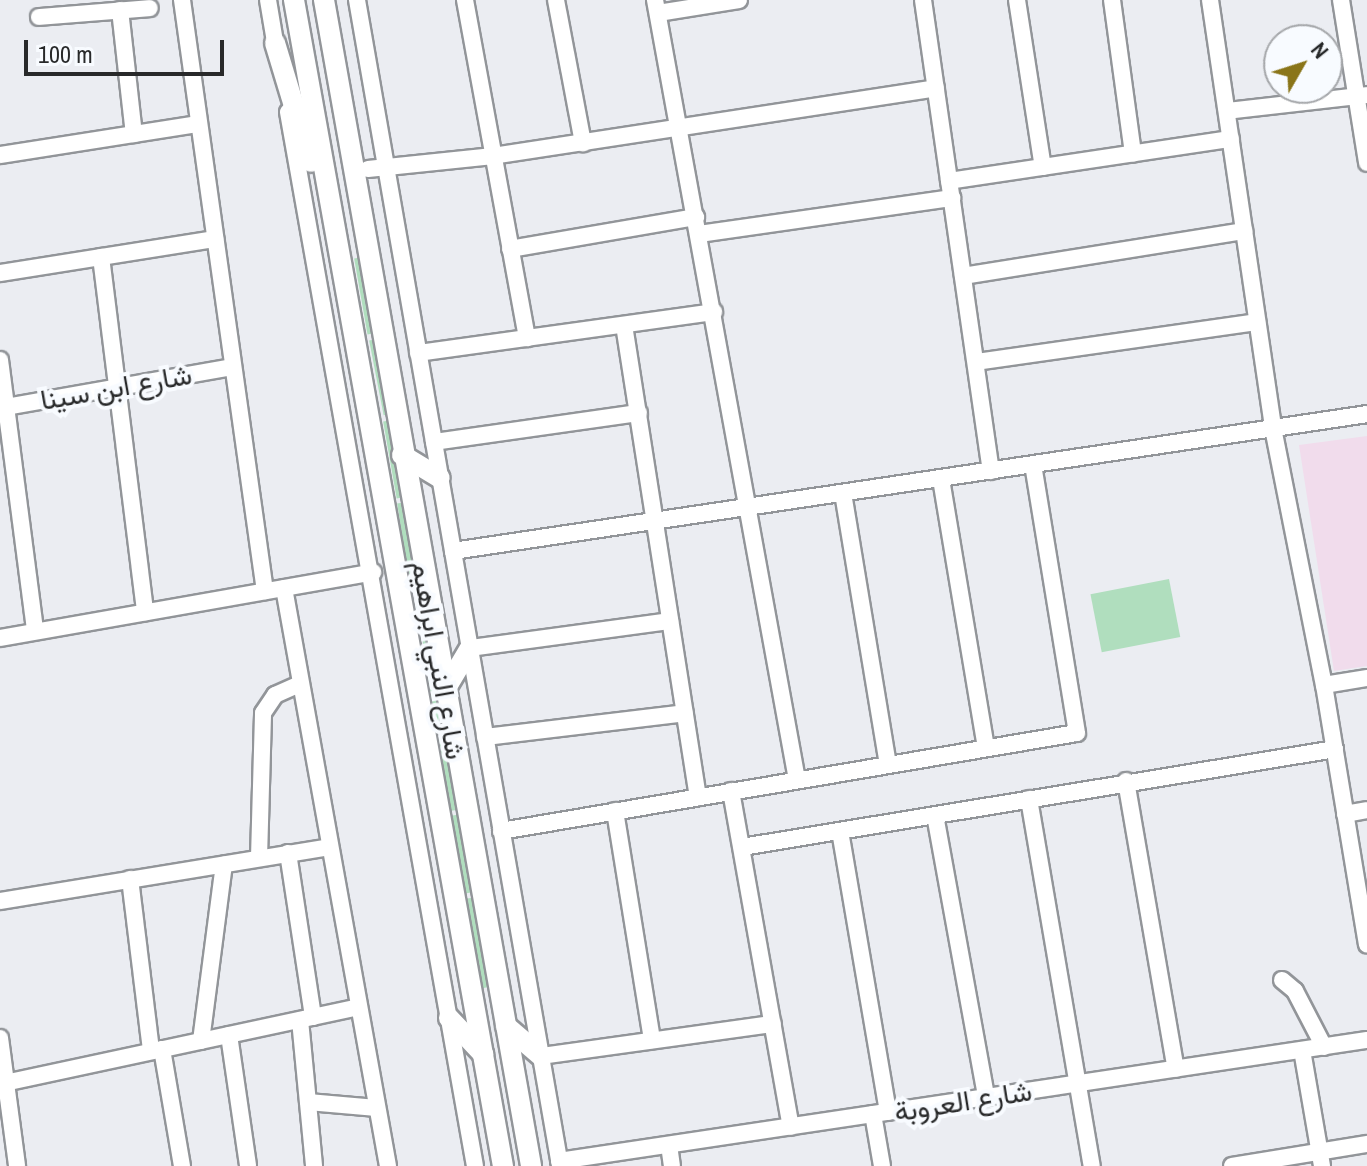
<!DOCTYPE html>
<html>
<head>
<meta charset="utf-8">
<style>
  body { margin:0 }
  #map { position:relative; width:1367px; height:1166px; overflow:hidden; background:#ebedf2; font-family:"Archivo Narrow",Vazirmatn,sans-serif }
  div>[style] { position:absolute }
  .education>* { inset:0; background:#f1dcec }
  .green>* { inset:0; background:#b0debe; transform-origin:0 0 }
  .roads { filter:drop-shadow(2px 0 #929599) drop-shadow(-2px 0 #929599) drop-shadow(0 2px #929599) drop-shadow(0 -2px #929599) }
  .minor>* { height:16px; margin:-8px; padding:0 8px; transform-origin:8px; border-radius:8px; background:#fff }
  .major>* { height:20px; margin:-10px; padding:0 10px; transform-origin:10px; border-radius:10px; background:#fff }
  span { translate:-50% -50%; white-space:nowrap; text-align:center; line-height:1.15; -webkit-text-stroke:8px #f8fbff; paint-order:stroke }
  .street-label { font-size:28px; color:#28292a }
  .north { position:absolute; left:1263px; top:24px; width:80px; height:80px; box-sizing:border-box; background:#f8fbff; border:2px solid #a5a7aa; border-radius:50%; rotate:51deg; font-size:22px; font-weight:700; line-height:32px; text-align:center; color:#28292a }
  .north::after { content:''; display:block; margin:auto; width:28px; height:36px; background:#8a7519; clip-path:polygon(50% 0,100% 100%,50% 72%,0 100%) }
  .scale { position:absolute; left:24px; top:40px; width:200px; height:36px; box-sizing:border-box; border:4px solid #28292a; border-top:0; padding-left:10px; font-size:24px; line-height:28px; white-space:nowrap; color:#28292a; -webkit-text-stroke:6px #f8fbff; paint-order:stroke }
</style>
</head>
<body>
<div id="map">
  <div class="education">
    <div style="clip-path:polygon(1367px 436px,1367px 666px,1334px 671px,1299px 445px)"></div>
  </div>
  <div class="green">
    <div style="left:363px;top:257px;width:77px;height:9px;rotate:80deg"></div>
    <div style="left:377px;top:339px;width:76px;height:8px;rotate:79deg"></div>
    <div style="left:392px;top:420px;width:78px;height:9px;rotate:80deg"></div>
    <div style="left:407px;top:502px;width:74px;height:10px;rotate:81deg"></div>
    <div style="left:1169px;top:579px;width:59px;height:80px;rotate:79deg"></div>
    <div style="left:424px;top:597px;width:54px;height:9px;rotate:80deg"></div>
    <div style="clip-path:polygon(434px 655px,448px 732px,437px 733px,425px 657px)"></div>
    <div style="clip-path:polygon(448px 738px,462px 809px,450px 811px,439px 739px)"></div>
    <div style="left:462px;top:814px;width:79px;height:11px;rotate:81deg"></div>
    <div style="left:476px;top:897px;width:91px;height:10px;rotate:80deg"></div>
  </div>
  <div class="roads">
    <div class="minor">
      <div style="left:182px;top:0;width:597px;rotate:82.01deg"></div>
      <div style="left:268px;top:0;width:55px;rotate:80.5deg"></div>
      <div style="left:357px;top:0;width:1184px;rotate:80.12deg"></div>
      <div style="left:465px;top:0;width:344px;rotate:79.6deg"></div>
      <div style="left:556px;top:0;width:146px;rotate:79.3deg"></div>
      <div style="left:655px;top:0;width:793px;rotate:79.68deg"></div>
      <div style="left:923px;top:0;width:476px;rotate:81.8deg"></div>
      <div style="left:1017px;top:0;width:169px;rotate:81.2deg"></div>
      <div style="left:1112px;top:0;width:155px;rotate:82.2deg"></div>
      <div style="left:1210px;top:0;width:433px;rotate:81.6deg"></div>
      <div style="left:1273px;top:428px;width:262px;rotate:78.8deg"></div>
      <div style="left:1324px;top:685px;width:263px;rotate:80.6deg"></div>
      <div style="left:1341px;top:0;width:165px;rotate:80.9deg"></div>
      <div style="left:120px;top:10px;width:125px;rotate:83.6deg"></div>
      <div style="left:658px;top:13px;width:82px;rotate:-9.1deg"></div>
      <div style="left:39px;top:17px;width:111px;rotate:-4.6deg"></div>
      <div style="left:1227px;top:111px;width:141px;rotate:-6.5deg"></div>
      <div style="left:288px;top:112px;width:1070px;rotate:79.94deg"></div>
      <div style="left:0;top:155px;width:201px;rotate:-8.9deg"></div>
      <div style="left:368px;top:169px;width:126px;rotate:-5.9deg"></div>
      <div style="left:493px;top:156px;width:448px;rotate:-8.7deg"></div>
      <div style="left:949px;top:181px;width:285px;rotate:-8.5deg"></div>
      <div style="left:699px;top:234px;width:256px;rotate:-8.1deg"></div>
      <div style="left:510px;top:249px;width:189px;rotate:-9.8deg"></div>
      <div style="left:101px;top:257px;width:358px;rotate:82.9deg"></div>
      <div style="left:0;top:273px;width:218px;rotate:-9deg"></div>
      <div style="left:963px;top:276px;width:285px;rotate:-9.1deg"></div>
      <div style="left:624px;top:325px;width:478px;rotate:81.1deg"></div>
      <div style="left:418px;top:353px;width:299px;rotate:-7.9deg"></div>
      <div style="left:0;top:360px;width:273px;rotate:82.6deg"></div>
      <div style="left:976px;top:362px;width:284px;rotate:-8.1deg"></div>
      <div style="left:0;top:408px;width:236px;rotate:-10deg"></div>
      <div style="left:434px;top:442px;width:207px;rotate:-8.1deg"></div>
      <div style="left:941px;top:479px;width:272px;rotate:80.5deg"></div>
      <div style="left:843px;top:493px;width:275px;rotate:80.6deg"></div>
      <div style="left:453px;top:551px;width:924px;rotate:-8.52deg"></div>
      <div style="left:284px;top:588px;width:587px;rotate:79.8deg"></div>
      <div style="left:0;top:638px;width:379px;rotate:-10deg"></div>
      <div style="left:470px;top:648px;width:202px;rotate:-7.7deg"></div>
      <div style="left:1324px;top:685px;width:44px;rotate:-9.2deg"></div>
      <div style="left:485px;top:737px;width:201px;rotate:-6.8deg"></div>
      <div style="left:1126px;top:781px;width:292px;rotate:80.2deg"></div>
      <div style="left:731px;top:791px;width:341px;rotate:79.9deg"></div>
      <div style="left:1029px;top:799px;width:372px;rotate:80.3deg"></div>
      <div style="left:615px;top:811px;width:232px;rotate:80.8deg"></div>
      <div style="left:1345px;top:814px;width:22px;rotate:-10deg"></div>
      <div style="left:935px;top:815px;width:287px;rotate:79.7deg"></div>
      <div style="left:501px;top:831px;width:584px;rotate:-9.66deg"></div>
      <div style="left:1077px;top:733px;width:272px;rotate:-99.3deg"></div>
      <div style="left:840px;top:831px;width:285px;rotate:80.3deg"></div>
      <div style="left:742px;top:847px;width:601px;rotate:-9.38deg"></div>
      <div style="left:288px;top:853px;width:166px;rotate:81.3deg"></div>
      <div style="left:259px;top:858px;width:145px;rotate:-88.4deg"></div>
      <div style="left:263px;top:713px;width:22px;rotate:-56deg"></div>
      <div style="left:275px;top:695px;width:24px;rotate:-24deg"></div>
      <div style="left:130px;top:879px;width:173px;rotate:83deg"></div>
      <div style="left:0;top:901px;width:332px;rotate:-9.3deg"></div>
      <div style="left:1282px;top:980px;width:17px;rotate:40deg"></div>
      <div style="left:1295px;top:991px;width:63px;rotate:62.6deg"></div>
      <div style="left:300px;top:1020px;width:147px;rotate:84.5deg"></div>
      <div style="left:229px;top:1035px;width:132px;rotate:81.7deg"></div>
      <div style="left:0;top:1038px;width:129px;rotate:82.4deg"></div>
      <div style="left:201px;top:1041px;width:178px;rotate:-82.6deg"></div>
      <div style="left:162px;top:1049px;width:119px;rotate:80.3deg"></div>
      <div style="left:1302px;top:1050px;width:118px;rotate:80.2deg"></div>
      <div style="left:541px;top:1056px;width:234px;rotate:-7.9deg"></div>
      <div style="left:0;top:1084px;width:366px;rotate:-12.1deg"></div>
      <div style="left:308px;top:1102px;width:69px;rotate:5deg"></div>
      <div style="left:873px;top:1114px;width:53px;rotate:80.2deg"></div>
      <div style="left:669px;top:1145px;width:21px;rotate:82deg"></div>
      <div style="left:559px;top:1161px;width:817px;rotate:-8.52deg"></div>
      <div style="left:1232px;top:1166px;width:137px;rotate:-9.3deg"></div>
    </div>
    <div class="major">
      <div style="left:294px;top:0;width:1185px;rotate:79.84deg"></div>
      <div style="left:324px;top:0;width:1184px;rotate:79.93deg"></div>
      <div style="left:275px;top:43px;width:124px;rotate:73.2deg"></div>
      <div style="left:402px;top:455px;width:44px;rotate:31.2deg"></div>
      <div style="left:445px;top:690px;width:49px;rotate:-59.2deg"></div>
      <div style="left:449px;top:1018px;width:50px;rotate:46.6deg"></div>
      <div style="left:506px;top:1026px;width:46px;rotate:40.6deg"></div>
    </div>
  </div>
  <div class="street-label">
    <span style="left:116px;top:387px;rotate:-10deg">شارع ابن سينا</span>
    <span style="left:439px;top:660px;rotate:80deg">شارع النبي ابراهيم</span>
    <span style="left:963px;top:1101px;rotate:-9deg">شارع العروبة</span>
  </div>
  <div class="north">N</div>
  <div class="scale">100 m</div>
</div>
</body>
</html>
